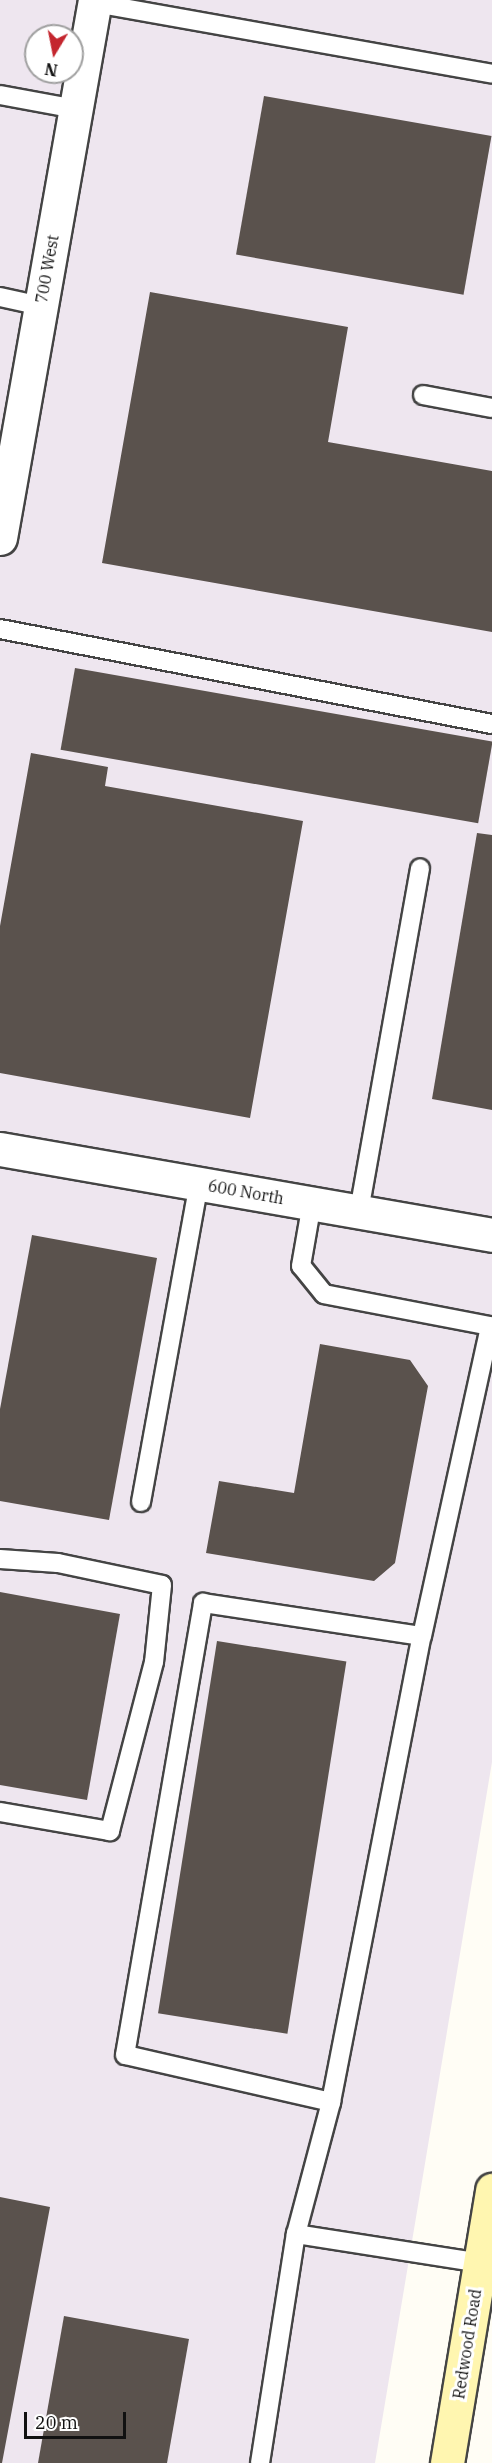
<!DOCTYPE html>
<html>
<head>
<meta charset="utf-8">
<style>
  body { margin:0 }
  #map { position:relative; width:492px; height:2463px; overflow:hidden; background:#fffdf5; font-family:"IBM Plex Serif",serif }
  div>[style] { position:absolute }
  .industrial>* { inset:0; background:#eee6ef }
  .building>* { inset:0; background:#5a524d; transform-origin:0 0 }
  .roads { filter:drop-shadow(2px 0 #444) drop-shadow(-2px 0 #444) drop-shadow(0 2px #444) drop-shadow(0 -2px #444) }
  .service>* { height:18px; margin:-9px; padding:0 9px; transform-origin:9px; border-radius:9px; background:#fff }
  .minor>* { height:33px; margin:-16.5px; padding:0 16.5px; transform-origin:16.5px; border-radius:16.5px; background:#fff }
  .tertiary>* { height:33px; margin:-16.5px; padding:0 16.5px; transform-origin:16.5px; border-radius:16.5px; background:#fff }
  .secondary>* { height:33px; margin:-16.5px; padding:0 16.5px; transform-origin:16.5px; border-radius:16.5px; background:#fff6b0 }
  span { translate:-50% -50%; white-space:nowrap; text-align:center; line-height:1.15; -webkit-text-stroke:6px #fff; paint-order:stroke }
  .street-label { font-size:16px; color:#111 }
  .north { position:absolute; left:24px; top:24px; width:60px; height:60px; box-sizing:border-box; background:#fff; border:2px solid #a0a0a0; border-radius:50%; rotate:190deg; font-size:16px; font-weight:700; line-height:24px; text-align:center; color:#111 }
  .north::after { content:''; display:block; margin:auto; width:21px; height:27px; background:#c4262e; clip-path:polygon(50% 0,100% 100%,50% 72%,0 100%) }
  .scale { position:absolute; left:24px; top:2412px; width:102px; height:27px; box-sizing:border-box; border:3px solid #111; border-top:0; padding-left:8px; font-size:18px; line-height:21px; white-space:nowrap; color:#111; -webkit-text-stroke:4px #fff; paint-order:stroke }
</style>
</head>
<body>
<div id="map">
  <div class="industrial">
    <div style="clip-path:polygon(evenodd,0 0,492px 0,492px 1762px,375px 2463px,0 2463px,0 0,36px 36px,72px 36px,72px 72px,36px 72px,36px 36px)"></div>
  </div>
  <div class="building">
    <div style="left:264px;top:96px;width:231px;height:161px;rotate:10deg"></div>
    <div style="clip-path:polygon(150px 292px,348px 327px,328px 442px,492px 471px,492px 632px,102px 563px)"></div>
    <div style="left:75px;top:668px;width:424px;height:83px;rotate:10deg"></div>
    <div style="clip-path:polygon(31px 753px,108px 767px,105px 786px,303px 821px,250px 1118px,0 1073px,0 926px)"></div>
    <div style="clip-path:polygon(477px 833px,492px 835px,492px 1110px,432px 1099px)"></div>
    <div style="clip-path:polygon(32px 1235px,157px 1258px,109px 1520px,0 1501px,0 1409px)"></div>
    <div style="clip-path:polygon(320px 1344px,410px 1360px,428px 1386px,395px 1563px,374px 1581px,206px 1553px,219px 1481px,294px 1493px)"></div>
    <div style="clip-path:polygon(0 1592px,120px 1614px,87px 1800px,0 1785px)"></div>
    <div style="left:217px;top:1641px;width:131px;height:377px;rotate:9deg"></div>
    <div style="clip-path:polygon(0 2197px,50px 2207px,2px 2463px,0 2463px)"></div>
    <div style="clip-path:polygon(64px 2316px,189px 2339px,167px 2463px,38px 2463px)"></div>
  </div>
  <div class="roads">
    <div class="service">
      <div style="left:95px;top:3px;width:403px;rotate:10.1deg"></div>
      <div style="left:0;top:95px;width:77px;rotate:10.4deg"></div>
      <div style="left:0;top:297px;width:42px;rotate:12.4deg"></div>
      <div style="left:423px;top:395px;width:70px;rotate:10.7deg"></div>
      <div style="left:0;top:629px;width:501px;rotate:10.93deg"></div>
      <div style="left:359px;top:1211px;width:348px;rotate:-79.9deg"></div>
      <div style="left:141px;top:1502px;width:323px;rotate:-79.7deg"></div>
      <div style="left:0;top:1559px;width:58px;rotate:3.9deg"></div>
      <div style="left:58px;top:1563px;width:106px;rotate:11.9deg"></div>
      <div style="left:162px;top:1585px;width:77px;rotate:95.9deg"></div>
      <div style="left:154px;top:1662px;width:175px;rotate:104.6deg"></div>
      <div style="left:110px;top:1831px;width:112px;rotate:-170.2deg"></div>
      <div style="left:331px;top:2102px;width:211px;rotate:-167.1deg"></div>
      <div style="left:125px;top:2055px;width:459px;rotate:-80.2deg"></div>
      <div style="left:203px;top:1603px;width:221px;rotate:8.6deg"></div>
      <div style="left:296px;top:2234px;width:193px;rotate:8.9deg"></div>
      <div style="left:260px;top:2463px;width:232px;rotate:-81.1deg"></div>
      <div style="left:296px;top:2234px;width:137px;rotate:-75.1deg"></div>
      <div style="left:331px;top:2102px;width:475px;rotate:-79deg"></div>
      <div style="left:422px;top:1636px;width:317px;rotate:-77.6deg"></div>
      <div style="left:490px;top:1326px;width:169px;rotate:-169.1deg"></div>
      <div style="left:324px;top:1294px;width:36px;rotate:-129deg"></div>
      <div style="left:301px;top:1266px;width:64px;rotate:-80.1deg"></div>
    </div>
    <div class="minor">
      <div style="left:0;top:1149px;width:499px;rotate:9.9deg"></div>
    </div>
    <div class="tertiary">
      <div style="left:0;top:538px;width:546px;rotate:-79.99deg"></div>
    </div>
    <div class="secondary">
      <div style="left:447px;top:2463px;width:277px;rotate:-80.6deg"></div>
    </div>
  </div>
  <div class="street-label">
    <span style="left:47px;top:269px;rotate:-80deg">700 West</span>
    <span style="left:246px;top:1192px;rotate:10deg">600 North</span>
    <span style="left:467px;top:2344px;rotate:-81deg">Redwood Road</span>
  </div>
  <div class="north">N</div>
  <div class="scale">20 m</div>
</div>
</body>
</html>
